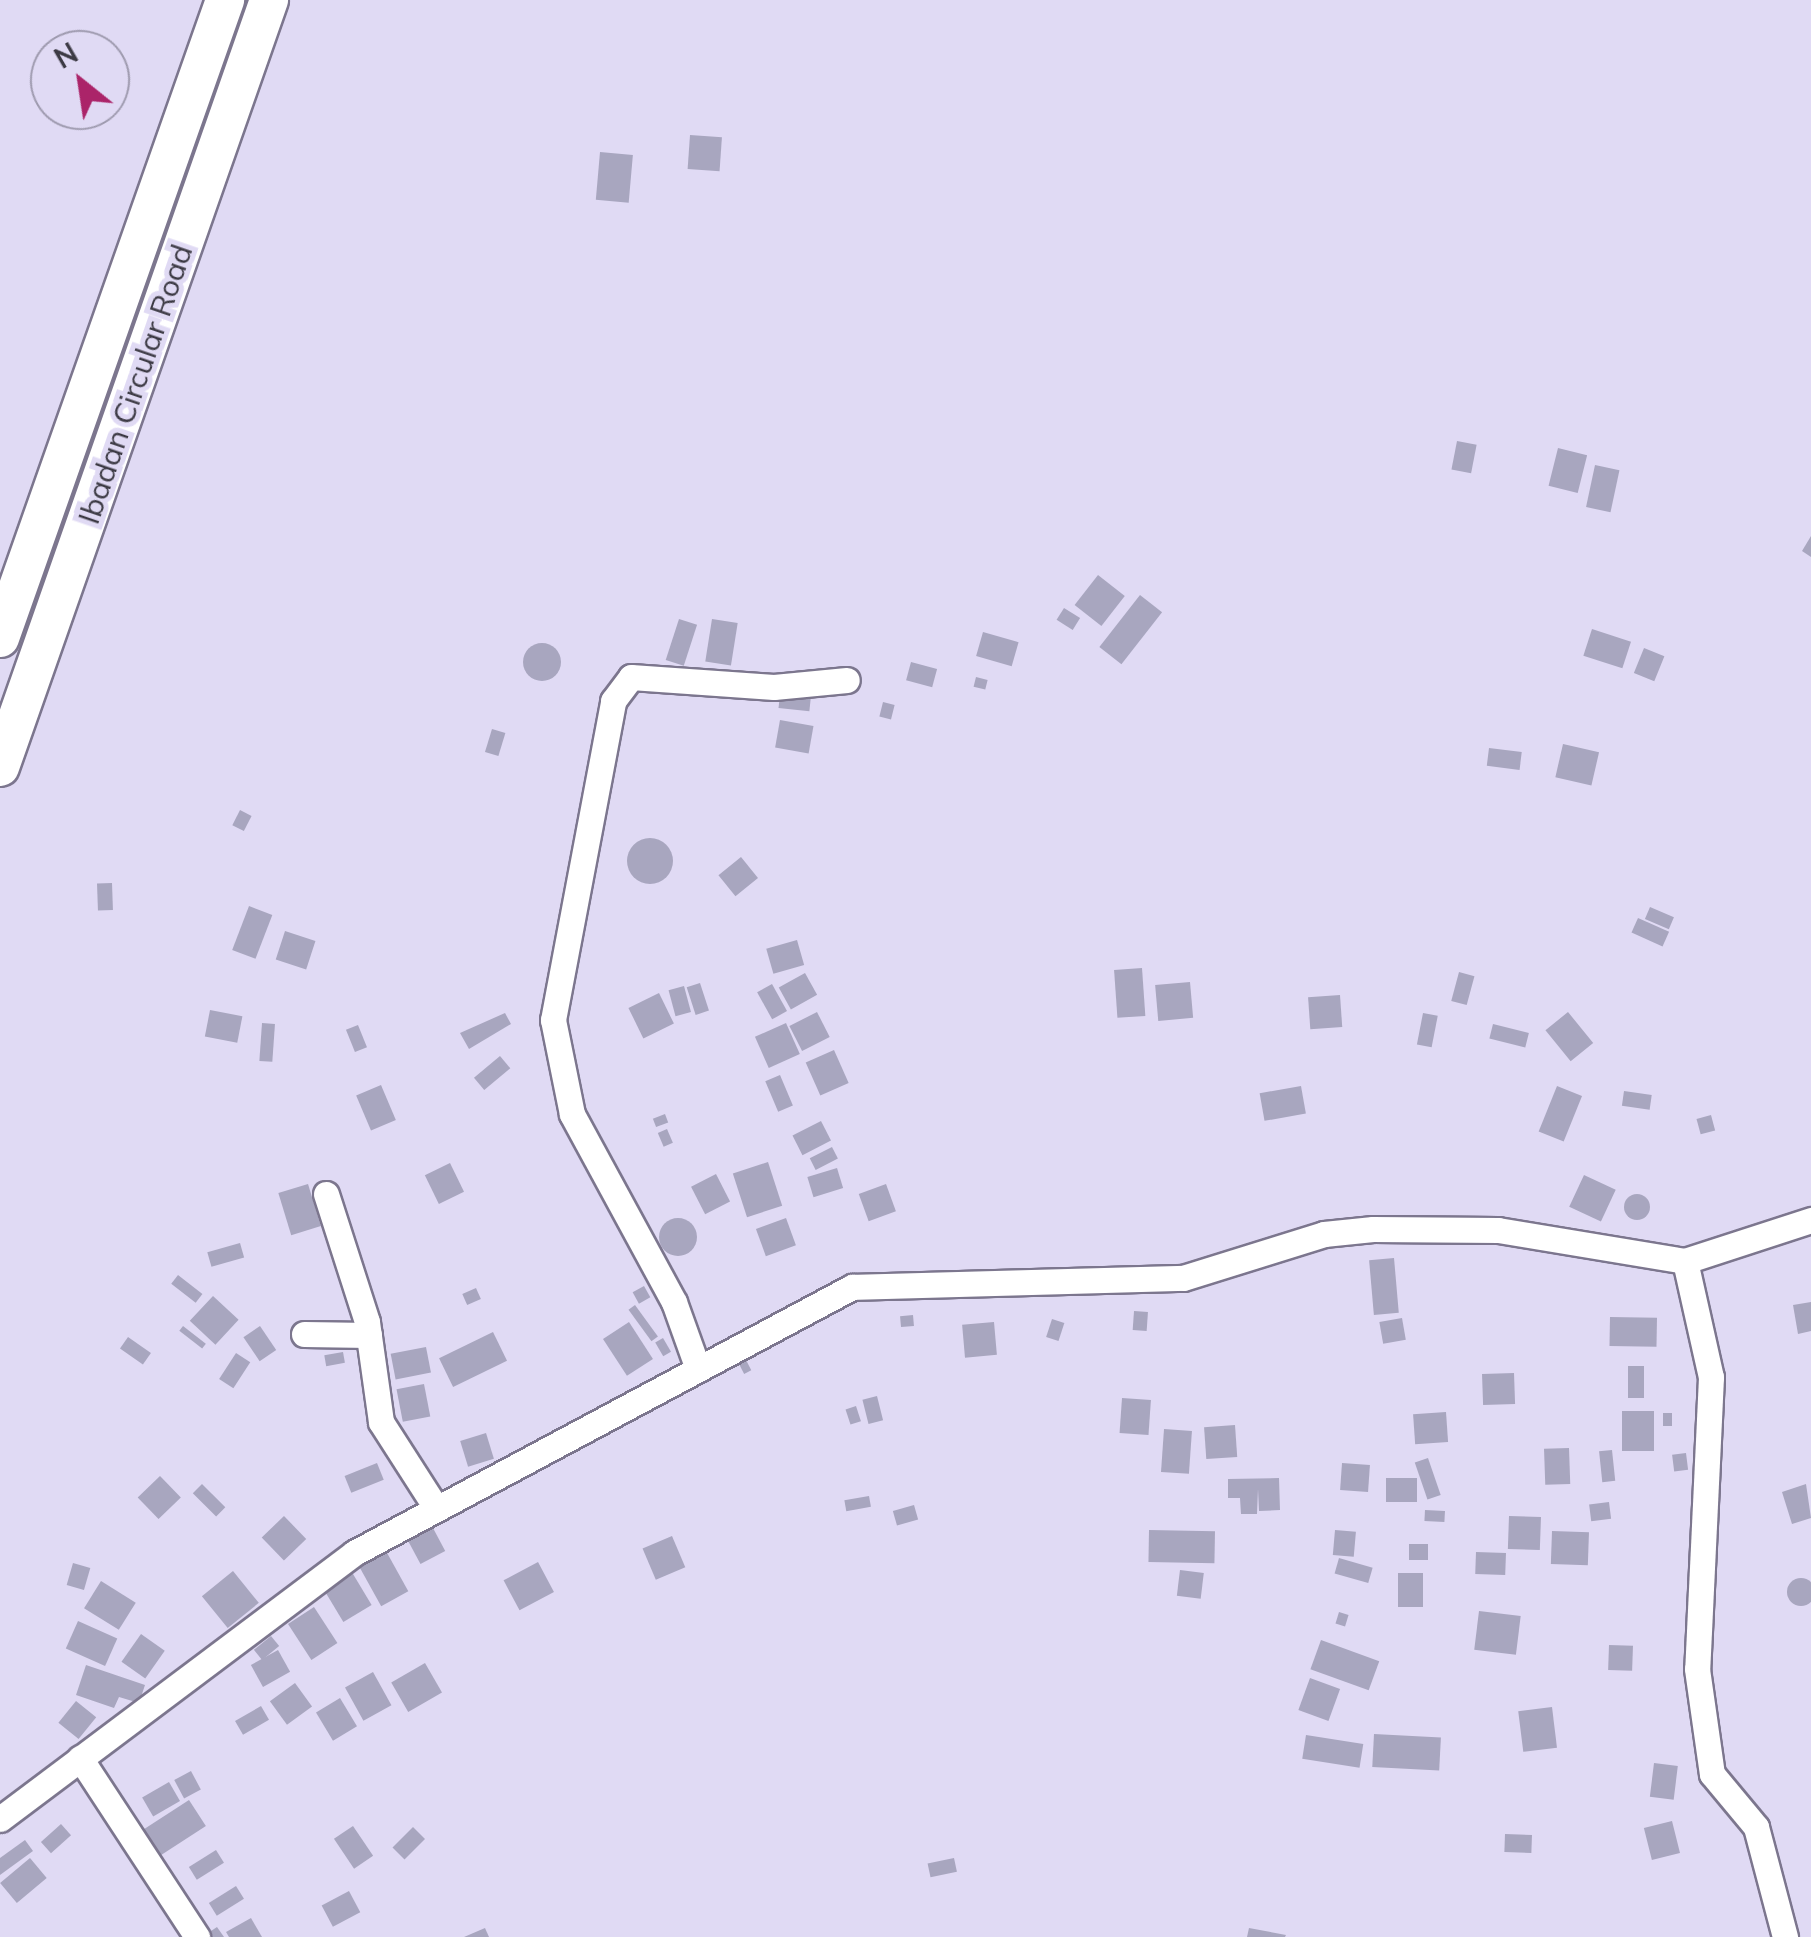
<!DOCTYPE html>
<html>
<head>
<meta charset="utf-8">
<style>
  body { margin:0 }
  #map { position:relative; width:1811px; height:1937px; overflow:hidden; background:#e0daf4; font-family:Mulish,sans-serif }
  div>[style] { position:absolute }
  .building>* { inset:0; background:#a8a6bf; transform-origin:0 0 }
  .round { border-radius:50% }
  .roads { filter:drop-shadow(2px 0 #7c768e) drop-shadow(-2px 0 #7c768e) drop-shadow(0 2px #7c768e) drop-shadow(0 -2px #7c768e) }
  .minor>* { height:25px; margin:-12.5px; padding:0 12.5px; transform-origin:12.5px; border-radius:12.5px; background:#fff }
  .highway>* { height:38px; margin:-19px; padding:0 19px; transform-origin:19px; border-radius:19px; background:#fff }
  span { translate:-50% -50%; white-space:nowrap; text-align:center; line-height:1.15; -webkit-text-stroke:10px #e0daf4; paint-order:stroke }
  .street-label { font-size:30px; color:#3c3a44 }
  .north { position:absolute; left:30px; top:30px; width:100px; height:100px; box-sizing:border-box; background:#e0daf4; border:2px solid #9e9aae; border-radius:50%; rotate:330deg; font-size:28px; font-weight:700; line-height:40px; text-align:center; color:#3c3a44 }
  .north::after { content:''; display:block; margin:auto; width:35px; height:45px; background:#ab2469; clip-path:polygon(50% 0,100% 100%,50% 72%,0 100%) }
</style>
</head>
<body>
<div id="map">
  <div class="building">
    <div style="left:690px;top:135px;width:32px;height:34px;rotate:4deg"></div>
    <div style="left:600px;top:152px;width:33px;height:48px;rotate:5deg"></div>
    <div style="left:1457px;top:441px;width:20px;height:29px;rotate:11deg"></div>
    <div style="left:1558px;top:448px;width:30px;height:39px;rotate:14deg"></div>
    <div style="left:1595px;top:465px;width:25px;height:43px;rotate:12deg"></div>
    <div style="clip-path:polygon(1811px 536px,1811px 557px,1802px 551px)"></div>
    <div style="left:1098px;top:575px;width:34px;height:38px;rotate:38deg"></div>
    <div style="left:1140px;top:595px;width:28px;height:66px;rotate:38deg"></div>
    <div style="left:1064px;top:608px;width:19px;height:14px;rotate:32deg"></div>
    <div style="left:679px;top:619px;width:19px;height:43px;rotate:18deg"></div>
    <div style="left:712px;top:619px;width:26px;height:43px;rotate:9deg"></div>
    <div style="left:1592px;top:629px;width:41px;height:28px;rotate:18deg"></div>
    <div style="left:983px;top:632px;width:37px;height:25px;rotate:16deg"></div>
    <div class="round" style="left:523px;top:643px;width:38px;height:38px"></div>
    <div style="left:1644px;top:648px;width:22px;height:27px;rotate:22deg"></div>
    <div style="left:911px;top:662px;width:27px;height:19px;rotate:15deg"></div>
    <div style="left:976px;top:677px;width:12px;height:10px;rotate:14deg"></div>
    <div style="left:780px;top:694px;width:31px;height:14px;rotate:6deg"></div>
    <div style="left:883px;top:702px;width:12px;height:15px;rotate:14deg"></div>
    <div style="left:780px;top:720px;width:34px;height:28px;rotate:10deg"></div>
    <div style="left:492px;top:729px;width:14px;height:24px;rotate:17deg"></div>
    <div style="left:1563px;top:744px;width:37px;height:34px;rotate:13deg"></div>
    <div style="left:1489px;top:748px;width:33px;height:18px;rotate:7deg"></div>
    <div style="left:240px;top:810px;width:13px;height:17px;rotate:27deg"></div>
    <div class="round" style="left:627px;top:838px;width:46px;height:46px"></div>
    <div style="left:741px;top:857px;width:27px;height:29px;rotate:51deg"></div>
    <div style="left:112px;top:883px;width:27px;height:15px;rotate:88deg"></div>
    <div style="left:249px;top:906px;width:25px;height:47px;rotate:21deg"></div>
    <div style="left:1650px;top:907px;width:26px;height:13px;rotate:23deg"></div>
    <div style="left:1638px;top:918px;width:34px;height:16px;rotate:24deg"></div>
    <div style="left:285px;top:931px;width:32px;height:30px;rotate:18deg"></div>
    <div style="left:797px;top:940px;width:26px;height:32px;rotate:74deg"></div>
    <div style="left:1142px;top:968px;width:48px;height:28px;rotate:86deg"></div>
    <div style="left:1459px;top:972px;width:16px;height:30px;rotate:15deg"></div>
    <div style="left:805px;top:973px;width:25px;height:30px;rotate:61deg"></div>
    <div style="left:1190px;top:982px;width:36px;height:35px;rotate:85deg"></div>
    <div style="left:700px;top:983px;width:29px;height:14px;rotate:72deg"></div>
    <div style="left:772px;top:984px;width:31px;height:17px;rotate:61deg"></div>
    <div style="left:684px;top:986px;width:27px;height:16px;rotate:75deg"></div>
    <div style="left:659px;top:993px;width:34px;height:34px;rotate:64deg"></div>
    <div style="left:1340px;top:995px;width:32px;height:32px;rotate:86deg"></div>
    <div style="left:210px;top:1010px;width:33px;height:27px;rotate:11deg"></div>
    <div style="left:817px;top:1012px;width:28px;height:31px;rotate:63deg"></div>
    <div style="left:1568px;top:1012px;width:40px;height:29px;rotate:51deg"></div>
    <div style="clip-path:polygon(505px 1013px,511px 1024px,469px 1049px,460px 1033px)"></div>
    <div style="left:1423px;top:1013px;width:15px;height:32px;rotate:11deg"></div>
    <div style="left:262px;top:1023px;width:13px;height:38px;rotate:4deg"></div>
    <div style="left:786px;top:1023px;width:34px;height:34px;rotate:66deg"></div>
    <div style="left:1493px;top:1024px;width:37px;height:15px;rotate:14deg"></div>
    <div style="left:358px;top:1025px;width:24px;height:13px;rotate:68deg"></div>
    <div style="left:834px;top:1050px;width:36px;height:31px;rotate:66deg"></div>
    <div style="left:500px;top:1056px;width:16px;height:34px;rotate:50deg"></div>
    <div style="left:780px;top:1075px;width:33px;height:16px;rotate:67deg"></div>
    <div style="left:381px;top:1085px;width:38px;height:27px;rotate:67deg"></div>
    <div style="left:1301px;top:1086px;width:28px;height:42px;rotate:80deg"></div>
    <div style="left:1557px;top:1086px;width:27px;height:49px;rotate:22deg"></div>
    <div style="left:1624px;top:1091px;width:28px;height:15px;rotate:8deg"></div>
    <div style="left:665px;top:1114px;width:9px;height:13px;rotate:69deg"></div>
    <div style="left:1711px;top:1115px;width:16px;height:15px;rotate:75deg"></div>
    <div style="left:821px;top:1121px;width:22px;height:32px;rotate:63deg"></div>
    <div style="left:667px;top:1129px;width:15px;height:10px;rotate:67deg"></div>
    <div style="left:832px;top:1147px;width:13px;height:25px;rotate:63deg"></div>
    <div style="left:768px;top:1162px;width:46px;height:37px;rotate:72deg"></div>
    <div style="left:450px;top:1163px;width:32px;height:28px;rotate:64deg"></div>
    <div style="left:837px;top:1168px;width:21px;height:31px;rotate:73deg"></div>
    <div style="left:716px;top:1174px;width:31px;height:28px;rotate:63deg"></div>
    <div style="left:1584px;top:1175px;width:35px;height:35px;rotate:25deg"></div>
    <div style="left:308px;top:1184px;width:44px;height:31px;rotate:73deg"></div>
    <div style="left:886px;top:1184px;width:29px;height:29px;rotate:70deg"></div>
    <div class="round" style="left:1624px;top:1194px;width:26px;height:26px"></div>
    <div style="left:786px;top:1218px;width:29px;height:32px;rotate:70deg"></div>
    <div class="round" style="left:659px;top:1218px;width:38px;height:38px"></div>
    <div style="left:240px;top:1243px;width:15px;height:34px;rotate:74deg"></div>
    <div style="left:1394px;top:1258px;width:55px;height:25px;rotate:85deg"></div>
    <div style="left:178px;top:1275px;width:31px;height:11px;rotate:38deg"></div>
    <div style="left:644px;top:1286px;width:13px;height:13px;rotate:61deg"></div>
    <div style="left:476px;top:1288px;width:12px;height:15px;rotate:66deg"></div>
    <div style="left:213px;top:1296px;width:35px;height:34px;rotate:43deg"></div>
    <div style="clip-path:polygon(1811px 1302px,1811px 1331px,1798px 1334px,1793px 1305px)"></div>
    <div style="left:635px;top:1305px;width:39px;height:8px;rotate:54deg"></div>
    <div style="left:1134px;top:1311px;width:14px;height:19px;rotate:4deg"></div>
    <div style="left:913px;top:1315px;width:11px;height:13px;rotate:85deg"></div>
    <div style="left:1610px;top:1317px;width:47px;height:29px;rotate:1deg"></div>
    <div style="left:1402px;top:1318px;width:22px;height:23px;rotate:80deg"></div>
    <div style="left:1052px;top:1319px;width:13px;height:19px;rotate:18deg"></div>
    <div style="left:629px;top:1322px;width:44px;height:31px;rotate:57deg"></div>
    <div style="left:994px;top:1322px;width:33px;height:32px;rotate:85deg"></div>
    <div style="left:183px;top:1326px;width:29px;height:6px;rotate:38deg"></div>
    <div style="left:260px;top:1326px;width:29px;height:20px;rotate:56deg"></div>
    <div style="left:493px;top:1332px;width:32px;height:60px;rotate:64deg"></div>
    <div style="left:128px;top:1337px;width:28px;height:14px;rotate:35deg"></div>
    <div style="left:663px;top:1338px;width:16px;height:9px;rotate:60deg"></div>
    <div style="left:426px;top:1347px;width:26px;height:36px;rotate:79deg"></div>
    <div style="left:343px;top:1352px;width:11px;height:19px;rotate:80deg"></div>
    <div style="left:236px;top:1353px;width:17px;height:31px;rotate:33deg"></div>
    <div style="left:744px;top:1356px;width:16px;height:8px;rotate:63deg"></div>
    <div style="left:1628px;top:1366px;width:16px;height:32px"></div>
    <div style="left:1514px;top:1373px;width:31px;height:32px;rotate:88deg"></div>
    <div style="left:424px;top:1384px;width:33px;height:28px;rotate:79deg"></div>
    <div style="left:877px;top:1396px;width:25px;height:15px;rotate:76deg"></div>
    <div style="left:1122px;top:1398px;width:29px;height:35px;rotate:4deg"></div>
    <div style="left:856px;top:1406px;width:16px;height:11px;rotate:72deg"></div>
    <div style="left:1622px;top:1411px;width:32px;height:40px"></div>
    <div style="left:1446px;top:1412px;width:30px;height:33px;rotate:86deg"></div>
    <div style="left:1663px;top:1413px;width:9px;height:13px"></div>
    <div style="left:1235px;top:1425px;width:32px;height:31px;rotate:86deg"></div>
    <div style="left:1164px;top:1429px;width:28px;height:43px;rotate:4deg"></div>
    <div style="left:486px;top:1433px;width:27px;height:27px;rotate:73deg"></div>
    <div style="left:1569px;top:1448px;width:36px;height:25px;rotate:88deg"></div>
    <div style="left:1612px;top:1450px;width:31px;height:13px;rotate:84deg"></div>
    <div style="left:1686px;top:1453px;width:17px;height:14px;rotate:83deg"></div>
    <div style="left:1428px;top:1458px;width:39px;height:14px;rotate:71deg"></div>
    <div style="left:377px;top:1463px;width:18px;height:35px;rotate:68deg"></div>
    <div style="left:1342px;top:1463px;width:28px;height:27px;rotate:4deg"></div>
    <div style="left:160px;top:1476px;width:30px;height:31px;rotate:46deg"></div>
    <div style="clip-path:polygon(1279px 1478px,1280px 1510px,1259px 1511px,1258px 1489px,1257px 1514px,1241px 1514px,1240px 1498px,1228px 1498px,1228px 1479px)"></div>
    <div style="left:1417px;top:1478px;width:24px;height:31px;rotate:90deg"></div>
    <div style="left:202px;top:1484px;width:33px;height:13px;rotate:45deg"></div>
    <div style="clip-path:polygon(1806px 1484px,1811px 1518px,1792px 1524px,1782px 1492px)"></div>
    <div style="left:869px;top:1496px;width:11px;height:25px;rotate:80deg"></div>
    <div style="left:1609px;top:1502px;width:17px;height:20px;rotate:83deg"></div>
    <div style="left:914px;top:1505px;width:15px;height:22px;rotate:74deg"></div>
    <div style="left:1425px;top:1510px;width:20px;height:11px;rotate:3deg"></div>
    <div style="left:284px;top:1516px;width:32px;height:31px;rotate:46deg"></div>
    <div style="left:1509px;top:1516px;width:32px;height:33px;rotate:2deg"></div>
    <div style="left:433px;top:1528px;width:26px;height:28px;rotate:62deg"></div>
    <div style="left:1149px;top:1530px;width:66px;height:32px;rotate:1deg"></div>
    <div style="left:1335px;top:1530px;width:21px;height:25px;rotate:5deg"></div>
    <div style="left:1552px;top:1531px;width:37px;height:33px;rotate:2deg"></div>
    <div style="left:672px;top:1536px;width:34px;height:32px;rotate:67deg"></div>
    <div style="left:1409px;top:1544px;width:19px;height:16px"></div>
    <div style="left:386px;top:1551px;width:46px;height:31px;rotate:61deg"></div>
    <div style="left:1476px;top:1552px;width:30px;height:22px;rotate:2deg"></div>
    <div style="left:1339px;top:1558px;width:35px;height:16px;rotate:16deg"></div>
    <div style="left:538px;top:1562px;width:34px;height:39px;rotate:62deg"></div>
    <div style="left:73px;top:1563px;width:18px;height:23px;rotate:16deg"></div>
    <div style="left:350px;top:1569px;width:42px;height:33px;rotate:59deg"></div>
    <div style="left:1180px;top:1570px;width:24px;height:26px;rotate:7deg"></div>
    <div style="left:233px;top:1571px;width:41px;height:40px;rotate:51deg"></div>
    <div style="left:1398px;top:1573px;width:25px;height:34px"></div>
    <div class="round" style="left:1787px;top:1578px;width:28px;height:28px"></div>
    <div style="left:101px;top:1581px;width:41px;height:32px;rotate:32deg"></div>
    <div style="left:314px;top:1607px;width:43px;height:31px;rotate:57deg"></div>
    <div style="left:1479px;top:1611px;width:42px;height:39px;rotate:7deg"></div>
    <div style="left:1339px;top:1612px;width:10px;height:12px;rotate:17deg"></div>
    <div style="left:78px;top:1621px;width:43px;height:30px;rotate:24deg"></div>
    <div style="left:141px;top:1634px;width:29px;height:34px;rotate:35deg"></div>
    <div style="left:271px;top:1636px;width:13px;height:22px;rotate:51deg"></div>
    <div style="left:1321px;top:1640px;width:62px;height:31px;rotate:20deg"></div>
    <div style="left:1609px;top:1645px;width:24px;height:25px;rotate:2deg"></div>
    <div style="left:278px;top:1650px;width:25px;height:31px;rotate:61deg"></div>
    <div style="left:425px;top:1663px;width:34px;height:39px;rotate:60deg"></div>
    <div style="clip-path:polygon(86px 1665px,145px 1685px,139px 1703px,119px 1697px,114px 1708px,76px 1695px)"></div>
    <div style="left:373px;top:1672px;width:38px;height:32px;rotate:61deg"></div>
    <div style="left:1310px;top:1678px;width:32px;height:34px;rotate:20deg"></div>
    <div style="left:295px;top:1683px;width:29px;height:31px;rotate:54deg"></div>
    <div style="left:340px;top:1698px;width:33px;height:28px;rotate:59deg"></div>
    <div style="left:76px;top:1701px;width:26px;height:28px;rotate:39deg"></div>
    <div style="left:261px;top:1706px;width:16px;height:30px;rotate:60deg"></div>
    <div style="left:1552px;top:1707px;width:41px;height:34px;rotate:83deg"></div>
    <div style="left:1374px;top:1734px;width:67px;height:33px;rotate:3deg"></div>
    <div style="left:1306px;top:1735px;width:58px;height:24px;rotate:9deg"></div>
    <div style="left:1654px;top:1763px;width:24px;height:34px;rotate:7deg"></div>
    <div style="left:191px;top:1771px;width:21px;height:19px;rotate:62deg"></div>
    <div style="left:169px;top:1782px;width:22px;height:31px;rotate:60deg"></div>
    <div style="left:189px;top:1800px;width:31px;height:57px;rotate:57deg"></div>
    <div style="left:1672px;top:1821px;width:33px;height:29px;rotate:76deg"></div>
    <div style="left:61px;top:1824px;width:15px;height:27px;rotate:48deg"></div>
    <div style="left:353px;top:1826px;width:36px;height:23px;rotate:56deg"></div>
    <div style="left:413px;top:1827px;width:17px;height:29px;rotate:45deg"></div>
    <div style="left:1505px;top:1834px;width:27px;height:18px;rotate:2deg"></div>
    <div style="clip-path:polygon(25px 1840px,33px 1851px,0 1875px,0 1858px)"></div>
    <div style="left:216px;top:1850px;width:15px;height:32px;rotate:58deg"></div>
    <div style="left:30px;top:1858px;width:26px;height:39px;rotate:50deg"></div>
    <div style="left:954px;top:1858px;width:14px;height:27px;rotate:78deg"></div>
    <div style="left:236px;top:1886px;width:15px;height:32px;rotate:58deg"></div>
    <div style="left:349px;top:1891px;width:24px;height:31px;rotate:62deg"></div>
    <div style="clip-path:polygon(251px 1918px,262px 1937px,229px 1937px,226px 1932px)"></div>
    <div style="clip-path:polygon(217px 1927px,224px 1937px,207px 1937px,205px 1935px)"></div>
    <div style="clip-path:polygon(485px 1928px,489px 1937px,464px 1937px)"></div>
    <div style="clip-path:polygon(1249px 1928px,1286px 1935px,1285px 1937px,1247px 1937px)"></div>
  </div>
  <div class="roads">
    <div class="minor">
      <div style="left:326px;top:1194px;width:134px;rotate:72.2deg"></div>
      <div style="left:367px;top:1322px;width:101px;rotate:82deg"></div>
      <div style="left:381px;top:1422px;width:100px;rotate:57.3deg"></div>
      <div style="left:1685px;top:1261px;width:119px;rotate:77.4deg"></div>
      <div style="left:1711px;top:1377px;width:292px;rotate:92.7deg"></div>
      <div style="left:1697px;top:1669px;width:106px;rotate:81.9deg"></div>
      <div style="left:1712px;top:1774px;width:69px;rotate:50.3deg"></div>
      <div style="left:1756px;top:1827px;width:114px;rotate:75.2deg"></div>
      <div style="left:304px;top:1334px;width:65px;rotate:0.9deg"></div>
      <div style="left:698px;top:1369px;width:71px;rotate:-109.7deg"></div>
      <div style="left:674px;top:1302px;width:214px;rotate:-118.5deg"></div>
      <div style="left:572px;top:1114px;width:96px;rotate:-101.4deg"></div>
      <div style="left:553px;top:1020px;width:325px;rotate:-79.3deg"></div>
      <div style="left:613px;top:701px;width:30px;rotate:-53deg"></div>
      <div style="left:631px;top:677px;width:143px;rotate:4deg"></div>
      <div style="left:774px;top:687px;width:73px;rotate:-5.5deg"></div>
      <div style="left:80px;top:1758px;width:214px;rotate:56.8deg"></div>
      <div style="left:0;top:1819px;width:443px;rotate:-36.9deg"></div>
      <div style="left:354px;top:1553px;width:565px;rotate:-28.11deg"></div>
      <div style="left:852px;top:1287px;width:331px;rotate:-1.6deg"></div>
      <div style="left:1183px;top:1278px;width:148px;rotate:-17.3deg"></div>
      <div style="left:1324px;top:1234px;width:49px;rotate:-5.8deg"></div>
      <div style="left:1373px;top:1229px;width:125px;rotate:0.5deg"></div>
      <div style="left:1498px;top:1230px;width:190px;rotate:9.4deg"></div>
      <div style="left:1685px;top:1261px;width:133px;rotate:-18deg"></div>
    </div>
    <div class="highway">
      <div style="left:0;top:638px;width:677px;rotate:-70.57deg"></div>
      <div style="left:0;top:767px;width:813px;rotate:-70.67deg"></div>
    </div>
  </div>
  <div class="street-label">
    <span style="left:135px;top:384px;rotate:-71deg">Ibadan Circular Road</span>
  </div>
  <div class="north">N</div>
</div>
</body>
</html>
